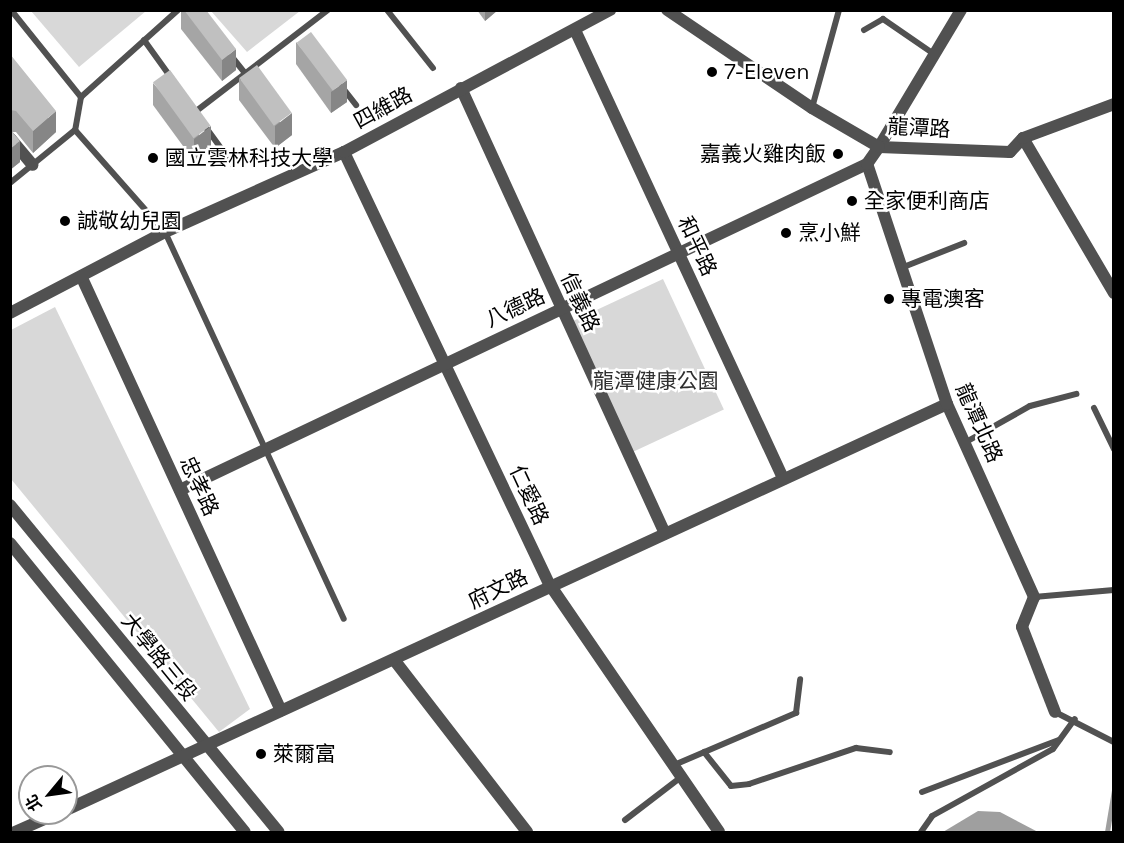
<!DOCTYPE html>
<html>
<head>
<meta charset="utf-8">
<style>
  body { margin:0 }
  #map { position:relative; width:1124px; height:843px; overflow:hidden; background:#fff; font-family:"Space Grotesk","Noto Sans TC",sans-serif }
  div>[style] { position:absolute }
  .green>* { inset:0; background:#d8d8d8; transform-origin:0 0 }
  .water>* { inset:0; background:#9f9f9f }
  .stream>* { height:4.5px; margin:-2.25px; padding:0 2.25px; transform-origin:2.25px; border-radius:2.25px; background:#9f9f9f }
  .service>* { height:6px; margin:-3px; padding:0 3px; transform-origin:3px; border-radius:3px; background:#515151 }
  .minor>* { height:12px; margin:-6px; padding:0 6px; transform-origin:6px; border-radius:6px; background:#515151 }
  .tertiary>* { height:12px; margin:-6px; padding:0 6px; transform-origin:6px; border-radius:6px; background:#515151 }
  .wall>* { inset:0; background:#a5a5a5 }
  .shaded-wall>* { inset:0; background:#868686 }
  .building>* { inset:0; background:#c0c0c0; transform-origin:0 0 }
  .dots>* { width:16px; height:16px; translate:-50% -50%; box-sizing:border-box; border:3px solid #fff; border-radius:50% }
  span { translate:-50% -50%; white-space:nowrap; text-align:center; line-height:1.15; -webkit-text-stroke:5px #fff; paint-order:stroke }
  .poi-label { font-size:21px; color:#000 }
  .left { translate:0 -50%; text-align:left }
  .right { translate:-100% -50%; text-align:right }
  .street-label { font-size:21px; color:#000 }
  .park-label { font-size:21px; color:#2f2f2f }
  .frame { position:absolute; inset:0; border:12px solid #000; pointer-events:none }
  .north { position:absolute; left:18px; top:765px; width:60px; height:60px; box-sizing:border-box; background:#fff; border:2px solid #999; border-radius:50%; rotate:241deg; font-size:16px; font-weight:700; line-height:24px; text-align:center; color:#000 }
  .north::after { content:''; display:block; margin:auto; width:21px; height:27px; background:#000; clip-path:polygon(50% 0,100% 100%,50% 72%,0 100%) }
</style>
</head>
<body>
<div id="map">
  <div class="green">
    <div style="clip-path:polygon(31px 11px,146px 11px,79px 67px)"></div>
    <div style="clip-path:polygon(211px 11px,300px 11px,247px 52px)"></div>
    <div style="left:663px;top:279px;width:144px;height:100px;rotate:65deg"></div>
    <div style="clip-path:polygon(55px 307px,250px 709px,219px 732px,11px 479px,11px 330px)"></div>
  </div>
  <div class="water">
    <div style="clip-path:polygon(978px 811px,1000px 812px,1038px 832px,943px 832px)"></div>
  </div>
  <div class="stream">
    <div style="left:1107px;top:832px;width:43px;rotate:-80.5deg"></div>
  </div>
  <div class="service">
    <div style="left:11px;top:10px;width:112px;rotate:51.2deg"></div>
    <div style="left:81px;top:97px;width:34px;rotate:100deg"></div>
    <div style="left:75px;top:130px;width:136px;rotate:48.6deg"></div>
    <div style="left:165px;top:232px;width:426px;rotate:65.2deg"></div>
    <div style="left:387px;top:10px;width:74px;rotate:51.6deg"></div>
    <div style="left:864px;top:30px;width:22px;rotate:-30deg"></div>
    <div style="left:883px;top:19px;width:62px;rotate:34.5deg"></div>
    <div style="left:144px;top:40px;width:48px;rotate:54.3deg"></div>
    <div style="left:232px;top:57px;width:21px;rotate:51deg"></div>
    <div style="left:342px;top:87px;width:23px;rotate:52deg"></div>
    <div style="left:81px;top:97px;width:130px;rotate:-41.9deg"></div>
    <div style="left:812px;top:108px;width:102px;rotate:-74.6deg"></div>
    <div style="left:195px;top:112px;width:168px;rotate:-37.5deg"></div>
    <div style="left:207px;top:129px;width:46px;rotate:53.9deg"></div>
    <div style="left:10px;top:183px;width:84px;rotate:-39.2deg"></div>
    <div style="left:901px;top:268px;width:68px;rotate:-21.6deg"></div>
    <div style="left:1094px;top:408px;width:46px;rotate:64deg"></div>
    <div style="left:966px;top:442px;width:73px;rotate:-29.4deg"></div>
    <div style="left:1030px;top:406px;width:48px;rotate:-14.6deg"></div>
    <div style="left:1034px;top:597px;width:80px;rotate:-5deg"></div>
    <div style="left:1055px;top:712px;width:66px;rotate:27deg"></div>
    <div style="left:704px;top:752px;width:43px;rotate:51.5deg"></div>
    <div style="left:731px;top:786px;width:18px;rotate:-6deg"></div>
    <div style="left:749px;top:784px;width:113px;rotate:-18.6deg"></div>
    <div style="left:856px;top:748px;width:34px;rotate:7deg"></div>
    <div style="left:674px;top:765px;width:133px;rotate:-23.1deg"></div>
    <div style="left:796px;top:713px;width:34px;rotate:-83deg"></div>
    <div style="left:922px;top:792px;width:147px;rotate:-20.8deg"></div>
    <div style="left:625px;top:820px;width:71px;rotate:-37.5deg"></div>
    <div style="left:921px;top:832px;width:19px;rotate:-55deg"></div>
    <div style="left:932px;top:816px;width:138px;rotate:-29deg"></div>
    <div style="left:1053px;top:749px;width:37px;rotate:-54deg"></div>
  </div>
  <div class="minor">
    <div style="left:961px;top:10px;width:160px;rotate:120.9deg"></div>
    <div style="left:879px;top:147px;width:131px;rotate:2.2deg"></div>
    <div style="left:1010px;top:152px;width:19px;rotate:-47deg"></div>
    <div style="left:1023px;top:138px;width:180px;rotate:59.6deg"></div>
    <div style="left:575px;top:30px;width:495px;rotate:65.1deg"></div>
    <div style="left:461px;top:88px;width:490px;rotate:65.4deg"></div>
    <div style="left:10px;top:138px;width:35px;rotate:50deg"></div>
    <div style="left:1023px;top:138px;width:97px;rotate:-20.5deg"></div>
    <div style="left:344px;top:152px;width:480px;rotate:64.6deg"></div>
    <div style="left:550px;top:585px;width:299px;rotate:55.6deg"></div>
    <div style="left:82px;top:278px;width:476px;rotate:65.3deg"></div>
    <div style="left:10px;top:313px;width:175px;rotate:-27.6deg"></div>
    <div style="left:165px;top:232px;width:196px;rotate:-24.1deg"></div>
    <div style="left:344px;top:152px;width:302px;rotate:-28.1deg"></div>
    <div style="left:947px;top:404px;width:212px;rotate:65.7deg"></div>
    <div style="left:1034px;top:597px;width:32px;rotate:112deg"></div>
    <div style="left:1022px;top:627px;width:91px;rotate:68.8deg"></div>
    <div style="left:180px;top:490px;width:760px;rotate:-25.39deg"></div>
    <div style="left:395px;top:661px;width:216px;rotate:52.3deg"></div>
  </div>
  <div class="tertiary">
    <div style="left:10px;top:505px;width:423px;rotate:50.6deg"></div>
    <div style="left:10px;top:543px;width:372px;rotate:50.9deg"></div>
    <div style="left:66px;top:810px;width:970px;rotate:-24.74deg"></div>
    <div style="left:947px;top:404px;width:253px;rotate:-108.4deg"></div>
    <div style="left:867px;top:164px;width:21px;rotate:-55deg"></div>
    <div style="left:879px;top:147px;width:78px;rotate:-149.8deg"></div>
    <div style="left:812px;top:108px;width:175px;rotate:-145.9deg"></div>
    <div style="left:15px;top:832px;width:47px;rotate:-23.8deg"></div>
  </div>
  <div class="wall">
    <div style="clip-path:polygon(181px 10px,206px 10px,236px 70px,222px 81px,181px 29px)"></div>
    <div style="clip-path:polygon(477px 10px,498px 10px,485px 21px)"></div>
    <div style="clip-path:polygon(296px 42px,347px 102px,331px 113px,296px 64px)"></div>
    <div style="clip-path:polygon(10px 54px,56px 132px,33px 153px,16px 132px,13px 132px,20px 162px,10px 170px)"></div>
    <div style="clip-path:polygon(239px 78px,292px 135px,275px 148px,239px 100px)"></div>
    <div style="clip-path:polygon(153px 83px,211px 148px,194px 161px,153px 105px)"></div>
  </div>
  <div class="shaded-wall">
    <div style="clip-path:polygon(485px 10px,498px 10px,485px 21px)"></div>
    <div style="clip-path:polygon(236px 49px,236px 70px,222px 81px,222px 60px)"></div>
    <div style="clip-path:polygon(347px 80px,347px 102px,331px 113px,331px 92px)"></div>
    <div style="clip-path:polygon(56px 111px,56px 132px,33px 153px,33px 131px)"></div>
    <div style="clip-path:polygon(292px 113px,292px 135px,275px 148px,275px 126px)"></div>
    <div style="clip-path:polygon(211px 126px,211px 148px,194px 161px,194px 139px)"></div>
    <div style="clip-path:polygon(20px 141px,20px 162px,10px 170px,10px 149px)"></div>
  </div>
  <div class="building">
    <div style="clip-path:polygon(184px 10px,206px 10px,236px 49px,222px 60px)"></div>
    <div style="left:311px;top:32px;width:60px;height:18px;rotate:53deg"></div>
    <div style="clip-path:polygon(10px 54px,56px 111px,33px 131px,16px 111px,10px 110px)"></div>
    <div style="left:257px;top:65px;width:59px;height:22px;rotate:54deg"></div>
    <div style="left:170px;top:70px;width:69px;height:21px;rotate:54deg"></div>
    <div style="clip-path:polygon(10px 129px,20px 141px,10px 149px)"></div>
  </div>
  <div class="dots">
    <div style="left:712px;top:72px;background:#000"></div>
    <div style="left:838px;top:154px;background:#000"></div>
    <div style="left:153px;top:158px;background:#000"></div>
    <div style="left:852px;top:201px;background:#000"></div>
    <div style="left:65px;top:221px;background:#000"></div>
    <div style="left:786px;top:233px;background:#000"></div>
    <div style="left:889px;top:299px;background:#000"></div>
    <div style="left:261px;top:754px;background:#000"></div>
  </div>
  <div class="poi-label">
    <span class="left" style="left:724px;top:72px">7-Eleven</span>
    <span class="right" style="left:826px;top:154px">嘉義火雞肉飯</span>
    <span class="left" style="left:165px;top:158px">國立雲林科技大學</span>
    <span class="left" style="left:864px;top:201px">全家便利商店</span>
    <span class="left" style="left:77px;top:221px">誠敬幼兒園</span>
    <span class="left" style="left:798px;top:233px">烹小鮮</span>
    <span class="left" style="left:901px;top:299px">專電澳客</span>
    <span class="left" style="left:273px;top:754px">萊爾富</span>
  </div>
  <div class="street-label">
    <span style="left:383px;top:108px;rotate:-29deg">四維路</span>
    <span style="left:919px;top:128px;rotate:3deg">龍潭路</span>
    <span style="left:697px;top:246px;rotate:65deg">和平路</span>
    <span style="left:580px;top:302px;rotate:65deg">信義路</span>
    <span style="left:515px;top:308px;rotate:-25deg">八德路</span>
    <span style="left:979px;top:423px;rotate:66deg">龍潭北路</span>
    <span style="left:199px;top:486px;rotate:65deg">忠孝路</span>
    <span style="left:529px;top:495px;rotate:65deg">仁愛路</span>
    <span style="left:498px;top:589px;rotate:-26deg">府文路</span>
    <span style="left:159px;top:657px;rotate:51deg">大學路三段</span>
  </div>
  <div class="park-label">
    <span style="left:656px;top:381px">龍潭健康公園</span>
  </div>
  <div class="frame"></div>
  <div class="north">北</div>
</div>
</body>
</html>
